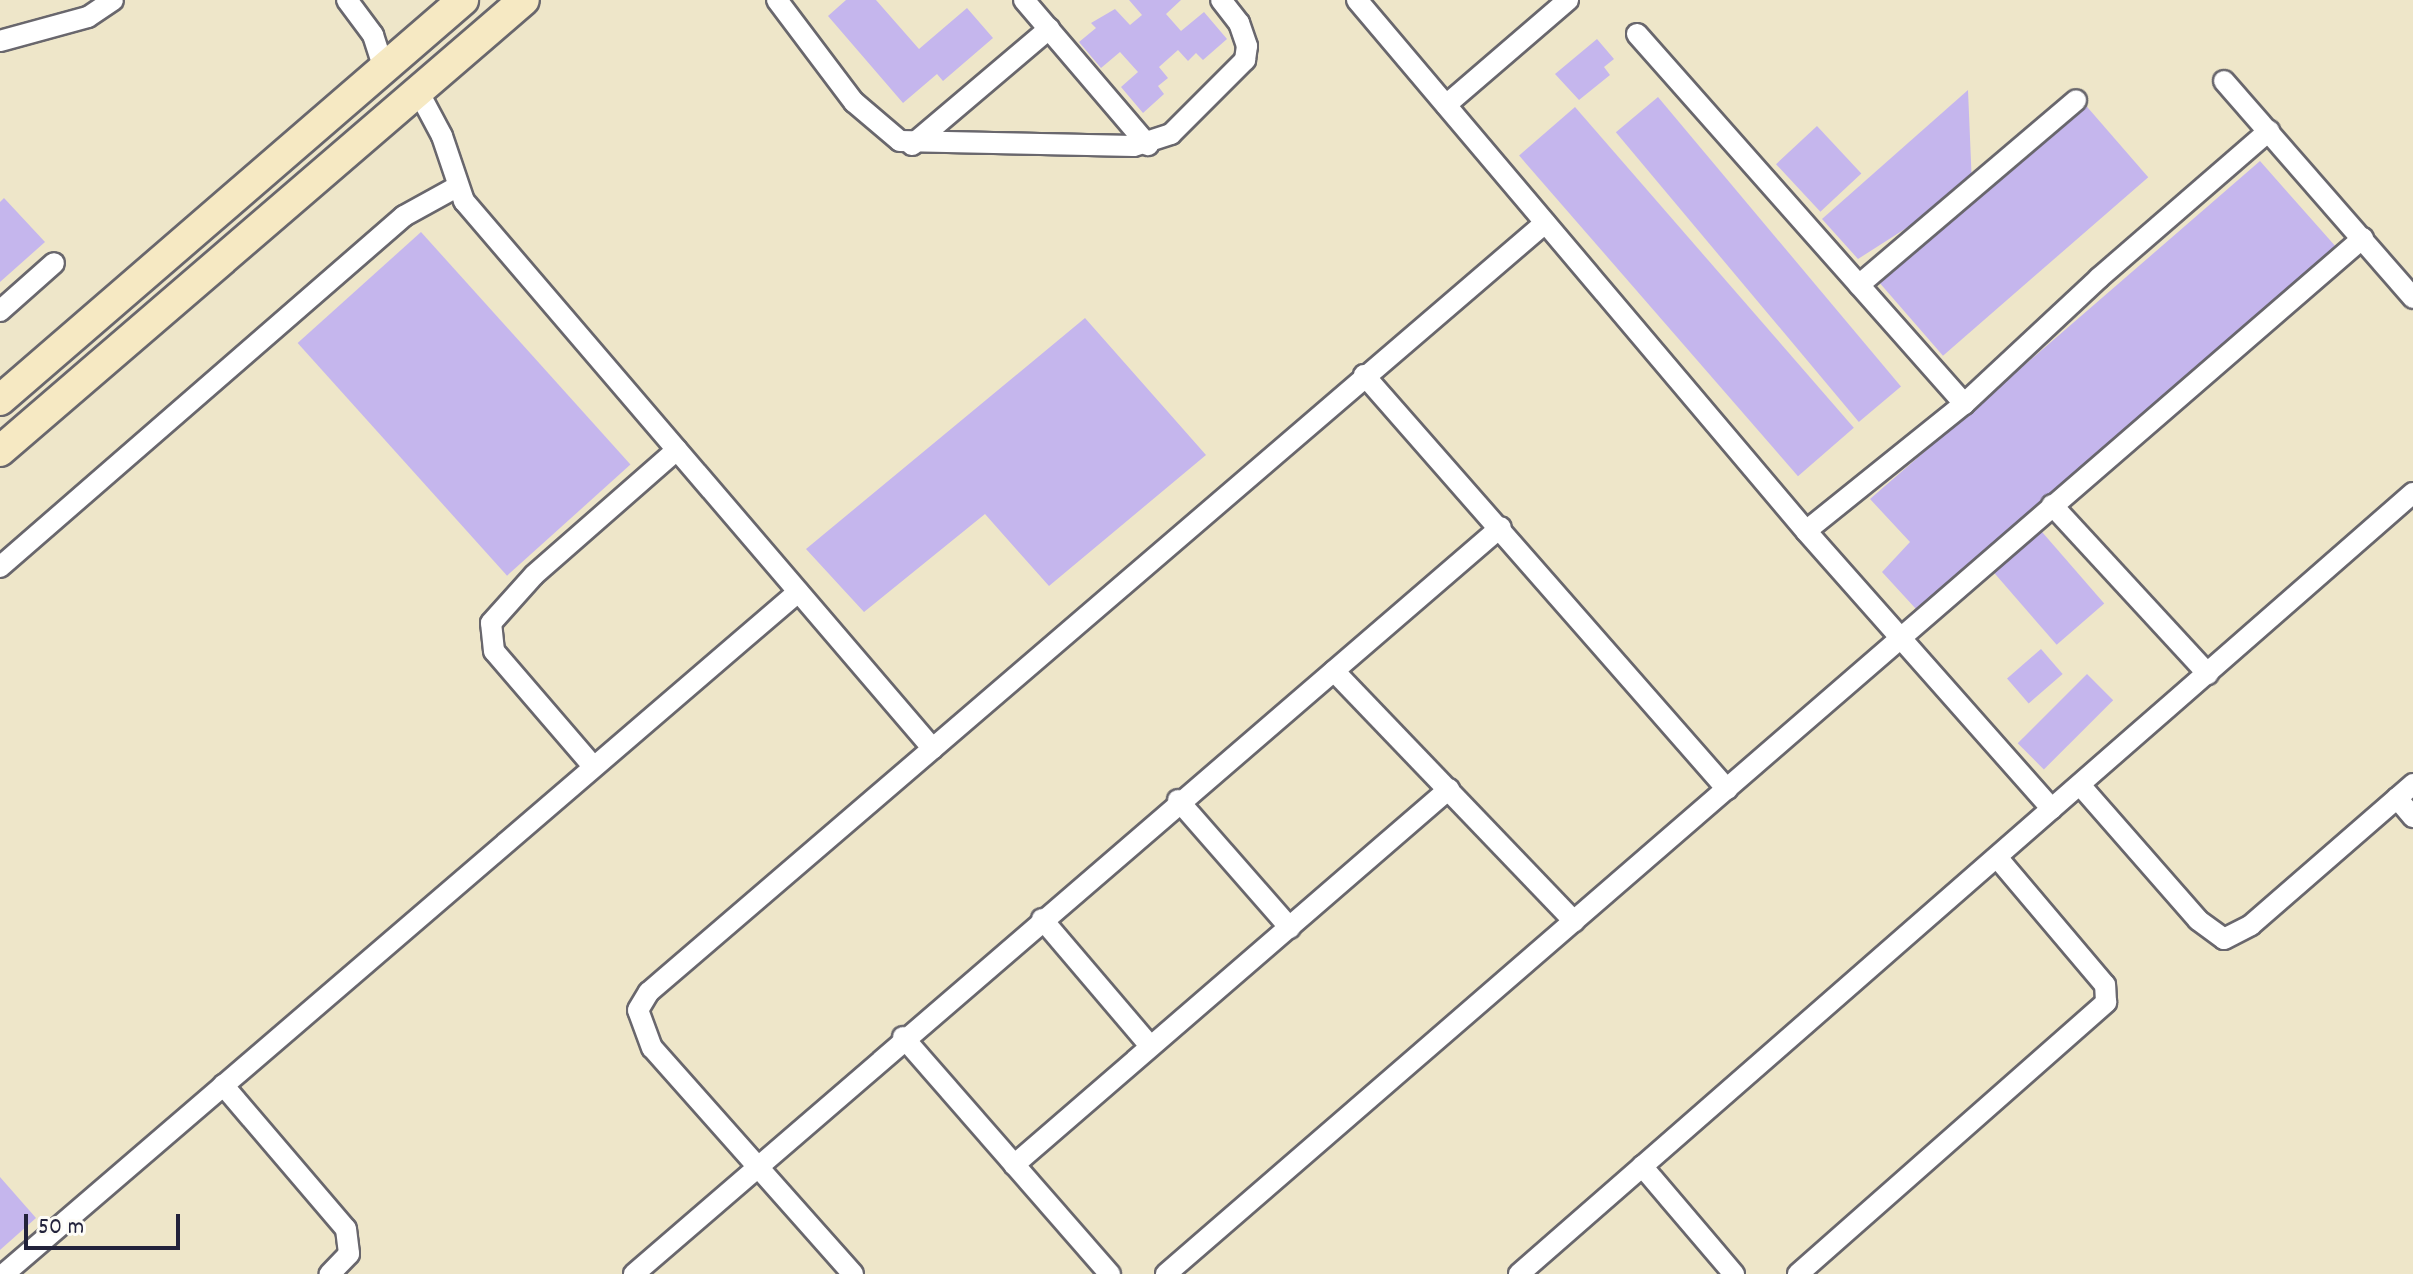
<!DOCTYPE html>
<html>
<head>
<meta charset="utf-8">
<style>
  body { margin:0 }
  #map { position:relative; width:2413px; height:1274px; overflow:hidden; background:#eee6c9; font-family:Dekko,sans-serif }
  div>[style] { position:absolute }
  .building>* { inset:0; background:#c5b6ed; transform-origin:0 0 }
  .roads { filter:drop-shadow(2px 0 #69676d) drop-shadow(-2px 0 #69676d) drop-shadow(0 2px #69676d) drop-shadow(0 -2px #69676d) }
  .street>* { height:20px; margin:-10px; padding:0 10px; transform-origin:10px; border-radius:10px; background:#fff }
  .secondary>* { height:30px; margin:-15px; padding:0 15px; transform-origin:15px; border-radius:15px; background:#f6e9c3 }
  span { translate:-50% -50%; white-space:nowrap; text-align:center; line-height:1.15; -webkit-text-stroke:7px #fdfcf7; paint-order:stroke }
  .scale { position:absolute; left:24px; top:1214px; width:156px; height:36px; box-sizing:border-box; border:4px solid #22223b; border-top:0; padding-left:10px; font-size:24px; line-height:28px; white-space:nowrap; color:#22223b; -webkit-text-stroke:6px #fdfcf7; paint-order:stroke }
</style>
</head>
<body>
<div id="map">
  <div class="building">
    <div style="clip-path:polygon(846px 0,876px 0,919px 49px,967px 8px,993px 38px,943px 81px,937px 74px,903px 103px,828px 16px)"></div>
    <div style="clip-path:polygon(1129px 0,1181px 0,1166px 14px,1181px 31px,1204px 12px,1227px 39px,1203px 60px,1196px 53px,1188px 61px,1178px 50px,1159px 67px,1168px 78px,1158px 86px,1164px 94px,1143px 113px,1121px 87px,1138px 72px,1120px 52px,1101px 68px,1079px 42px,1096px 28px,1091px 23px,1115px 9px,1130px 25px,1142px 15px)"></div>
    <div style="clip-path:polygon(1597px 39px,1614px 59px,1604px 67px,1610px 75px,1579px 100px,1555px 74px)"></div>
    <div style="clip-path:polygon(1968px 90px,1972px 186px,1858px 259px,1822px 219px)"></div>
    <div style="left:1658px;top:97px;width:378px;height:55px;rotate:50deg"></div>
    <div style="left:2082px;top:101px;width:101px;height:272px;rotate:49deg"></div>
    <div style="left:1575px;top:107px;width:425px;height:74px;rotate:49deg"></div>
    <div style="left:1817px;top:126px;width:65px;height:56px;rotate:47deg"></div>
    <div style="clip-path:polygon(2260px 161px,2337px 248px,1916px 609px,1882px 572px,1910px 542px,1870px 499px)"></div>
    <div style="clip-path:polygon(4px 198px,45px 242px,0 282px,0 202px)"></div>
    <div style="left:421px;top:232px;width:313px;height:166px;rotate:48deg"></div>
    <div style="clip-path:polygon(1085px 318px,1206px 455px,1049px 586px,985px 514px,864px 612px,806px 549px)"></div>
    <div style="left:2036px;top:525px;width:104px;height:63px;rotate:49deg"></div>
    <div style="left:2041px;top:649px;width:33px;height:45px;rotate:49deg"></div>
    <div style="left:2087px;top:674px;width:37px;height:98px;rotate:45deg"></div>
    <div style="clip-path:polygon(0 1177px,36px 1218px,0 1250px)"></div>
  </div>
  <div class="roads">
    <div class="street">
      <div style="left:347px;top:0;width:44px;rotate:53.4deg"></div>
      <div style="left:373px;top:35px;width:35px;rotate:72deg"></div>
      <div style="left:777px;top:0;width:128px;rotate:53deg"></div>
      <div style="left:854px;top:102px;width:60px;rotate:40.3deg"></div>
      <div style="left:900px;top:141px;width:234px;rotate:1.2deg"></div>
      <div style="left:1134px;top:146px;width:39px;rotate:-18deg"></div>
      <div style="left:1171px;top:134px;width:105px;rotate:-45deg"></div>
      <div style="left:1245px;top:60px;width:14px;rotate:-82deg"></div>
      <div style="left:1247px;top:46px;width:24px;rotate:-109deg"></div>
      <div style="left:1239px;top:23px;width:29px;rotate:-128deg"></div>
      <div style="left:1024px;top:0;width:191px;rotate:49.5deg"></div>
      <div style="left:1357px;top:0;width:695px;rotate:49.78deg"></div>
      <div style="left:1806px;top:531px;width:371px;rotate:48.5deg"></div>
      <div style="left:1637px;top:34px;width:494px;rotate:48.5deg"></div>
      <div style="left:0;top:41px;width:91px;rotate:-15.3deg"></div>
      <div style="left:88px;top:17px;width:30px;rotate:-34deg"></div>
      <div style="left:2224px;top:81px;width:288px;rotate:48.9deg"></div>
      <div style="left:418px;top:91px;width:51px;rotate:61.9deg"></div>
      <div style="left:442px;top:136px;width:69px;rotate:71.3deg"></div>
      <div style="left:464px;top:201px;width:721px;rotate:49.44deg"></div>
      <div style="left:1446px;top:105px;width:161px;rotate:-40.7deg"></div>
      <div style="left:912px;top:145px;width:180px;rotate:-40.3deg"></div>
      <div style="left:1859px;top:285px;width:285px;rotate:-40.4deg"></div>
      <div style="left:0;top:311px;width:72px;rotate:-41.6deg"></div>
      <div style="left:1364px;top:375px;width:551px;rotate:48.76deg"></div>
      <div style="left:2052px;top:505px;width:230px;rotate:47.3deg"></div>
      <div style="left:1806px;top:531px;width:203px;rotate:-38.8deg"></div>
      <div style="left:1964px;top:404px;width:185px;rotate:-43deg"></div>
      <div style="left:2099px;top:278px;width:225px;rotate:-40.9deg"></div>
      <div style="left:0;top:567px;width:535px;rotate:-40.98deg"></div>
      <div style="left:404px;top:216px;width:58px;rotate:-28.8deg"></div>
      <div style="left:1334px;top:671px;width:347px;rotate:46.2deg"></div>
      <div style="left:592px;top:765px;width:150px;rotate:-130.7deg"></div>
      <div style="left:494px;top:651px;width:28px;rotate:-96deg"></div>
      <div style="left:491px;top:623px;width:64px;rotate:-48.1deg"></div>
      <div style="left:534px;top:575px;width:190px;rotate:-41.2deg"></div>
      <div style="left:2080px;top:785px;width:179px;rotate:48.8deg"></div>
      <div style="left:2198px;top:920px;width:32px;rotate:36deg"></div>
      <div style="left:2224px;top:939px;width:30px;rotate:-27deg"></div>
      <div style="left:2251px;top:925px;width:215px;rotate:-41deg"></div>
      <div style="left:2397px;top:798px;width:25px;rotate:50deg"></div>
      <div style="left:1178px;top:800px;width:170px;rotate:48.8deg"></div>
      <div style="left:1042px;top:919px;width:167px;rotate:49.6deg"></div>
      <div style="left:903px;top:1037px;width:315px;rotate:48.9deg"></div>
      <div style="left:223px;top:1085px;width:189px;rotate:49.5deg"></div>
      <div style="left:346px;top:1229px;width:25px;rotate:83deg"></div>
      <div style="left:349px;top:1254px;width:28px;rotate:134deg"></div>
      <div style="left:1014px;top:1165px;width:575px;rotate:-40.84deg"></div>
      <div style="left:1642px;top:1166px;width:142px;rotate:49.6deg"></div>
      <div style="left:4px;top:1274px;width:1047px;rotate:-40.66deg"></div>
      <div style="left:634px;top:1274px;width:1144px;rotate:-40.75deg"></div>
      <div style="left:853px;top:1274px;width:302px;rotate:-131.6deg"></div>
      <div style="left:652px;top:1048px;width:40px;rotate:-110.2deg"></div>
      <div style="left:638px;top:1010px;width:21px;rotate:-59deg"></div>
      <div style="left:649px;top:992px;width:1181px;rotate:-40.64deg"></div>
      <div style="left:1166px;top:1274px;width:1583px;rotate:-40.88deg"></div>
      <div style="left:1519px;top:1274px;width:1187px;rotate:-41.14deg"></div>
      <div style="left:1798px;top:1274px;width:411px;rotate:-41.4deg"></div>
      <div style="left:2106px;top:1002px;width:17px;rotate:-93deg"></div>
      <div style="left:2105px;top:985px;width:167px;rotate:-130.2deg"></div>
    </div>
    <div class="secondary">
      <div style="left:0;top:400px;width:612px;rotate:-40.82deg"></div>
      <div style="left:0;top:451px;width:691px;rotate:-40.72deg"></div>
    </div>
  </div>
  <div class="scale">50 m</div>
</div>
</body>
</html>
